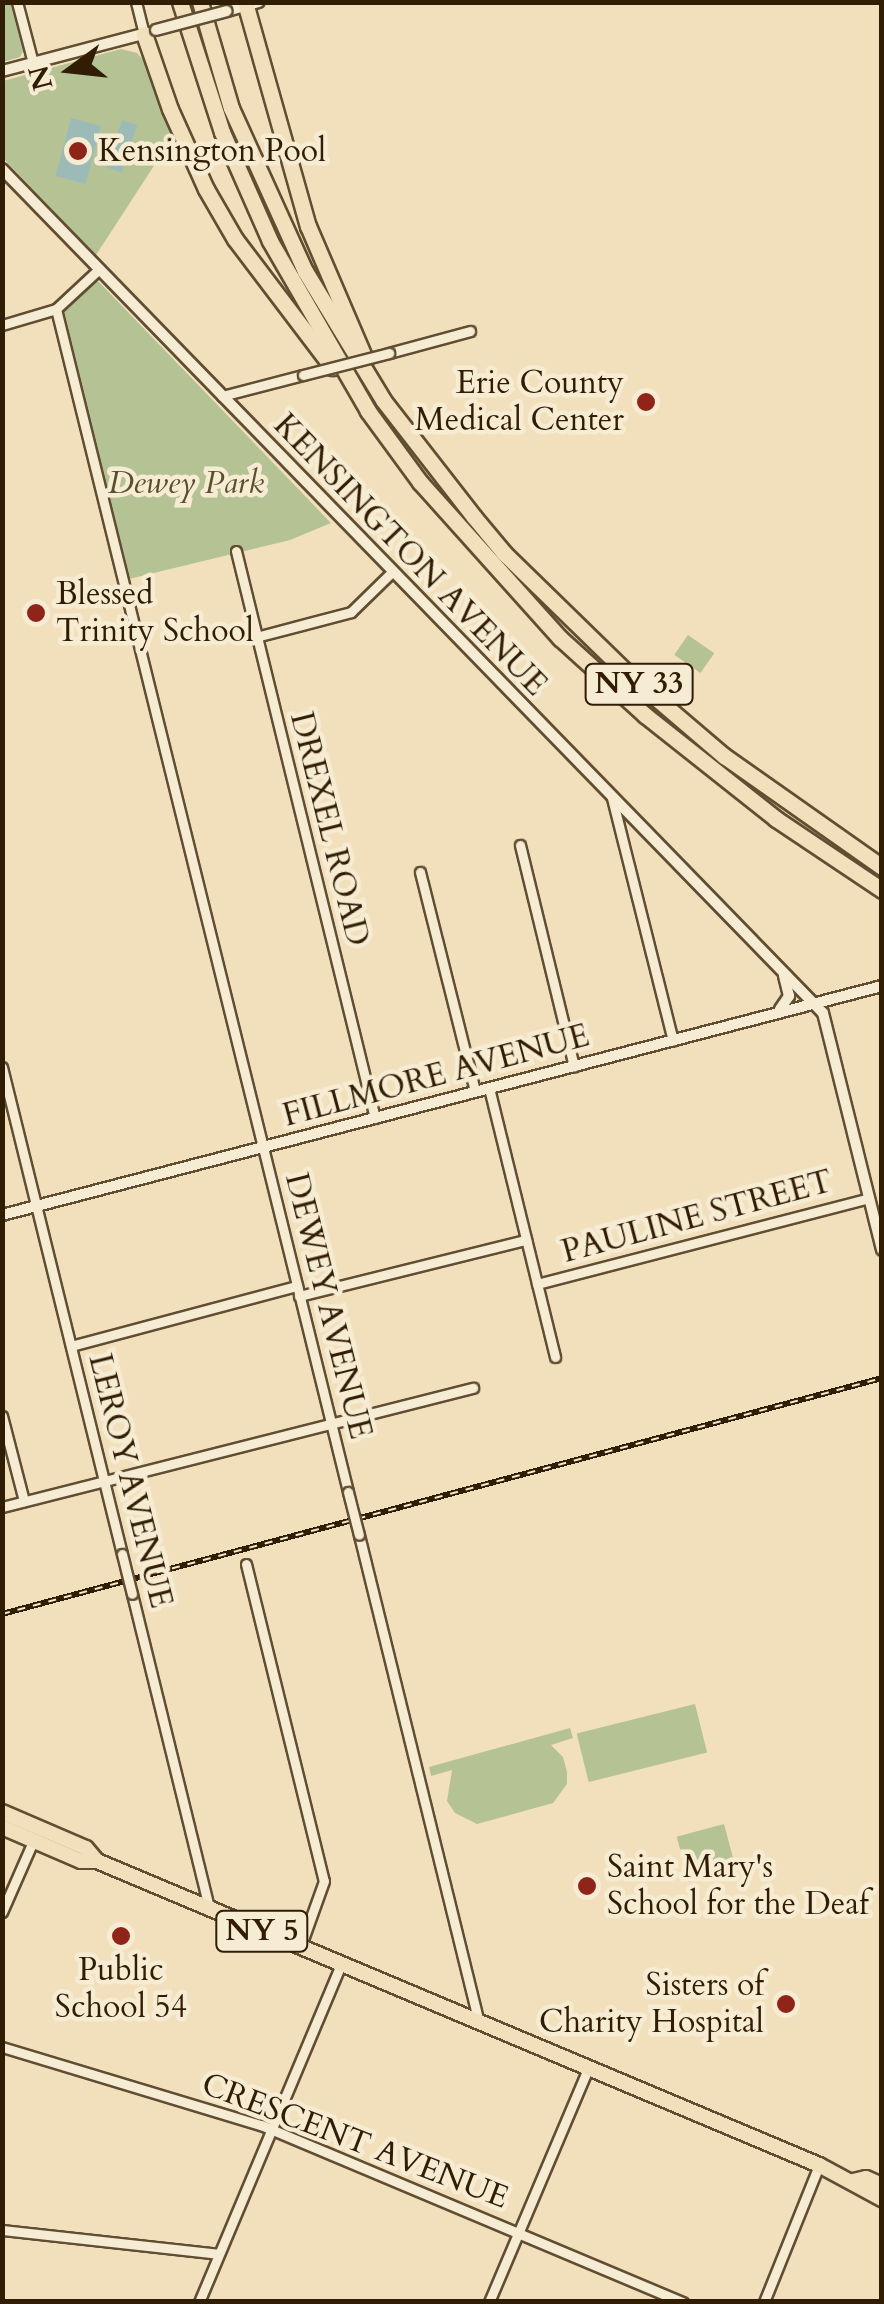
<!DOCTYPE html>
<html>
<head>
<meta charset="utf-8">
<style>
  body { margin:0 }
  #map { position:relative; width:884px; height:2304px; overflow:hidden; background:#f1e0bb; font-family:Cardo,serif }
  div>[style] { position:absolute }
  .green>* { inset:0; background:#b5c394; transform-origin:0 0 }
  .water>* { inset:0; background:#9cbbb7; transform-origin:0 0 }
  .roads { filter:drop-shadow(2px 0 #614e32) drop-shadow(-2px 0 #614e32) drop-shadow(0 2px #614e32) drop-shadow(0 -2px #614e32) }
  .minor>* { height:9px; margin:-4.5px; padding:0 4.5px; transform-origin:4.5px; border-radius:4.5px; background:#f6ebd3 }
  .tertiary>* { height:10px; margin:-5px; padding:0 5px; transform-origin:5px; border-radius:5px; background:#f6ebd3 }
  .primary>* { height:14px; margin:-7px; padding:0 7px; transform-origin:7px; border-radius:7px; background:#f1e0bb }
  .motorway>* { height:15px; margin:-7.5px; padding:0 7.5px; transform-origin:7.5px; border-radius:7.5px; background:#f1e0bb }
  .rail>* { height:6px; margin-top:-3px; transform-origin:0; background:repeating-linear-gradient(90deg,#f6ebd3 0 8px,#311d04 0 16px); box-sizing:border-box; border-block:2px solid #311d04 }
  .bridges { filter:drop-shadow(2px 0 #614e32) drop-shadow(-2px 0 #614e32) drop-shadow(0 2px #614e32) drop-shadow(0 -2px #614e32) }
  .minor-bridge>* { height:9px; margin:-4.5px; padding:0 4.5px; transform-origin:4.5px; border-radius:4.5px; background:#f6ebd3 }
  .tertiary-bridge>* { height:10px; margin:-5px; padding:0 5px; transform-origin:5px; border-radius:5px; background:#f6ebd3 }
  .dots>* { width:28px; height:28px; translate:-50% -50%; box-sizing:border-box; border:5px solid #f6ebd3; border-radius:50% }
  span { translate:-50% -50%; white-space:nowrap; text-align:center; line-height:1.15; -webkit-text-stroke:9px #f6ebd3; paint-order:stroke }
  .shield-label span { padding:2px 8px; background:#f6ebd3; border:2px solid; border-radius:8px; -webkit-text-stroke-width:0 }
  .shield-label { font-size:30px; color:#311d04; font-weight:700 }
  .poi-label { font-size:32px; color:#311d04 }
  .left { translate:0 -50%; text-align:left }
  .right { translate:-100% -50%; text-align:right }
  .park-label { font-size:32px; color:#594f2f; font-style:italic }
  .street-label { font-size:32px; color:#311d04 }
  .frame { position:absolute; inset:0; border:5px solid #311d04; pointer-events:none }
  .north { position:absolute; left:20px; top:20px; width:100px; height:100px; -webkit-text-stroke:8px #f6ebd3; paint-order:stroke; rotate:255deg; font-size:28px; font-weight:700; line-height:40px; text-align:center; color:#311d04 }
  .north::after { content:''; display:block; margin:auto; width:35px; height:45px; background:#311d04; clip-path:polygon(50% 0,100% 100%,50% 72%,0 100%) }
</style>
</head>
<body>
<div id="map">
  <div class="green">
    <div style="clip-path:polygon(3px 2px,11px 3px,23px 51px,20px 57px,3px 62px)"></div>
    <div style="clip-path:polygon(121px 49px,137px 53px,145px 62px,172px 138px,96px 255px,3px 158px,3px 81px)"></div>
    <div style="clip-path:polygon(96px 281px,99px 282px,331px 523px,290px 540px,129px 579px,63px 312px)"></div>
    <div style="left:688px;top:635px;width:32px;height:24px;rotate:35deg"></div>
    <div style="left:695px;top:1704px;width:50px;height:122px;rotate:76deg"></div>
    <div style="clip-path:polygon(570px 1728px,573px 1738px,551px 1745px,563px 1757px,567px 1772px,567px 1784px,553px 1803px,477px 1824px,455px 1813px,447px 1801px,452px 1770px,431px 1776px,429px 1767px)"></div>
    <div style="left:724px;top:1824px;width:47px;height:49px;rotate:75deg"></div>
  </div>
  <div class="water">
    <div style="left:71px;top:118px;width:31px;height:60px;rotate:15deg"></div>
    <div style="left:122px;top:120px;width:16px;height:50px;rotate:18deg"></div>
  </div>
  <div class="roads">
    <div class="minor">
      <div style="left:17px;top:2px;width:63px;rotate:75.3deg"></div>
      <div style="left:136px;top:2px;width:33px;rotate:76deg"></div>
      <div style="left:56px;top:309px;width:1219px;rotate:76.13deg"></div>
      <div style="left:2px;top:325px;width:56px;rotate:-16.5deg"></div>
      <div style="left:56px;top:309px;width:59px;rotate:-42.9deg"></div>
      <div style="left:389px;top:353px;width:84px;rotate:-15.2deg"></div>
      <div style="left:222px;top:396px;width:84px;rotate:-14.5deg"></div>
      <div style="left:236px;top:551px;width:584px;rotate:76.23deg"></div>
      <div style="left:256px;top:637px;width:98px;rotate:-14.7deg"></div>
      <div style="left:351px;top:612px;width:57px;rotate:-44.3deg"></div>
      <div style="left:612px;top:798px;width:250px;rotate:75.9deg"></div>
      <div style="left:520px;top:845px;width:228px;rotate:76.3deg"></div>
      <div style="left:420px;top:872px;width:226px;rotate:75.9deg"></div>
      <div style="left:2px;top:1067px;width:502px;rotate:76.16deg"></div>
      <div style="left:489px;top:1088px;width:277px;rotate:76.2deg"></div>
      <div style="left:537px;top:1284px;width:343px;rotate:-14.5deg"></div>
      <div style="left:299px;top:1296px;width:234px;rotate:-13.9deg"></div>
      <div style="left:71px;top:1346px;width:234px;rotate:-14.9deg"></div>
      <div style="left:2px;top:1416px;width:88px;rotate:75.5deg"></div>
      <div style="left:2px;top:1507px;width:486px;rotate:-14.2deg"></div>
      <div style="left:359px;top:1535px;width:503px;rotate:76.18deg"></div>
      <div style="left:246px;top:1564px;width:326px;rotate:76.2deg"></div>
      <div style="left:324px;top:1881px;width:71px;rotate:109.7deg"></div>
      <div style="left:132px;top:1594px;width:323px;rotate:76.2deg"></div>
      <div style="left:2px;top:1912px;width:80px;rotate:-66.3deg"></div>
      <div style="left:2px;top:2047px;width:270px;rotate:16.8deg"></div>
      <div style="left:261px;top:2125px;width:458px;rotate:22.8deg"></div>
      <div style="left:2px;top:2230px;width:217px;rotate:6.3deg"></div>
      <div style="left:199px;top:2302px;width:366px;rotate:-67.2deg"></div>
      <div style="left:489px;top:2302px;width:253px;rotate:-67deg"></div>
      <div style="left:764px;top:2302px;width:148px;rotate:-68.1deg"></div>
    </div>
    <div class="tertiary">
      <div style="left:227px;top:11px;width:33px;rotate:-16deg"></div>
      <div style="left:2px;top:71px;width:150px;rotate:-14.7deg"></div>
      <div style="left:2px;top:169px;width:1177px;rotate:45.79deg"></div>
      <div style="left:823px;top:1013px;width:244px;rotate:76deg"></div>
      <div style="left:780px;top:1009px;width:16px;rotate:-55deg"></div>
      <div style="left:789px;top:996px;width:21px;rotate:-104deg"></div>
      <div style="left:2px;top:1215px;width:909px;rotate:-14.59deg"></div>
    </div>
    <div class="primary">
      <div style="left:2px;top:1812px;width:91px;rotate:23.2deg"></div>
      <div style="left:86px;top:1848px;width:17px;rotate:50deg"></div>
      <div style="left:2px;top:1827px;width:86px;rotate:23.3deg"></div>
      <div style="left:81px;top:1861px;width:16px"></div>
      <div style="left:97px;top:1861px;width:783px;rotate:22.83deg"></div>
      <div style="left:819px;top:2165px;width:72px;rotate:28.4deg"></div>
      <div style="left:853px;top:2181px;width:13px;rotate:-13deg"></div>
      <div style="left:866px;top:2178px;width:17px;rotate:24deg"></div>
    </div>
    <div class="motorway">
      <div style="left:180px;top:2px;width:137px;rotate:72.1deg"></div>
      <div style="left:222px;top:132px;width:119px;rotate:66.2deg"></div>
      <div style="left:270px;top:241px;width:196px;rotate:60deg"></div>
      <div style="left:368px;top:411px;width:88px;rotate:53.8deg"></div>
      <div style="left:420px;top:482px;width:210px;rotate:48.1deg"></div>
      <div style="left:560px;top:638px;width:115px;rotate:42.2deg"></div>
      <div style="left:645px;top:715px;width:167px;rotate:38.4deg"></div>
      <div style="left:776px;top:819px;width:128px;rotate:33.8deg"></div>
      <div style="left:200px;top:2px;width:110px;rotate:73.7deg"></div>
      <div style="left:231px;top:108px;width:179px;rotate:65.6deg"></div>
      <div style="left:305px;top:271px;width:151px;rotate:58.8deg"></div>
      <div style="left:383px;top:400px;width:148px;rotate:52.1deg"></div>
      <div style="left:474px;top:517px;width:47px;rotate:50.2deg"></div>
      <div style="left:504px;top:553px;width:175px;rotate:44.3deg"></div>
      <div style="left:629px;top:675px;width:125px;rotate:40.5deg"></div>
      <div style="left:724px;top:756px;width:193px;rotate:35.1deg"></div>
      <div style="left:246px;top:6px;width:229px;rotate:74.3deg"></div>
      <div style="left:308px;top:226px;width:145px;rotate:66.8deg"></div>
      <div style="left:144px;top:34px;width:79px;rotate:70.9deg"></div>
      <div style="left:170px;top:109px;width:88px;rotate:65.8deg"></div>
      <div style="left:206px;top:189px;width:58px;rotate:59.9deg"></div>
      <div style="left:235px;top:239px;width:161px;rotate:52.8deg"></div>
    </div>
  </div>
  <div class="rail">
    <div style="left:2px;top:1614px;width:911px;rotate:-15.01deg"></div>
  </div>
  <div class="bridges">
    <div class="minor-bridge">
      <div style="left:303px;top:375px;width:89px;rotate:-14.3deg"></div>
      <div style="left:348px;top:1492px;width:44px;rotate:75.7deg"></div>
      <div style="left:122px;top:1554px;width:41px;rotate:76deg"></div>
    </div>
    <div class="tertiary-bridge">
      <div style="left:156px;top:30px;width:73px;rotate:-15deg"></div>
    </div>
  </div>
  <div class="dots">
    <div style="left:78px;top:151px;background:#8f2418"></div>
    <div style="left:646px;top:402px;background:#8f2418"></div>
    <div style="left:36px;top:613px;background:#8f2418"></div>
    <div style="left:587px;top:1886px;background:#8f2418"></div>
    <div style="left:121px;top:1936px;background:#8f2418"></div>
    <div style="left:786px;top:2004px;background:#8f2418"></div>
  </div>
  <div class="shield-label">
    <span style="left:639px;top:684px">NY 33</span>
    <span style="left:262px;top:1931px">NY 5</span>
  </div>
  <div class="poi-label">
    <span class="left" style="left:98px;top:151px">Kensington Pool</span>
    <span class="right" style="left:624px;top:402px">Erie County<br>Medical Center</span>
    <span class="left" style="left:56px;top:613px">Blessed<br>Trinity School</span>
    <span class="left" style="left:607px;top:1886px">Saint Mary's<br>School for the Deaf</span>
    <span style="left:121px;top:1989px">Public<br>School 54</span>
    <span class="right" style="left:764px;top:2004px">Sisters of<br>Charity Hospital</span>
  </div>
  <div class="park-label">
    <span style="left:186px;top:483px">Dewey Park</span>
  </div>
  <div class="street-label">
    <span style="left:410px;top:555px;rotate:46deg">KENSINGTON AVENUE</span>
    <span style="left:329px;top:829px;rotate:76deg">DREXEL ROAD</span>
    <span style="left:436px;top:1076px;rotate:-15deg">FILLMORE AVENUE</span>
    <span style="left:697px;top:1217px;rotate:-15deg">PAULINE STREET</span>
    <span style="left:328px;top:1306px;rotate:76deg">DEWEY AVENUE</span>
    <span style="left:130px;top:1481px;rotate:76deg">LEROY AVENUE</span>
    <span style="left:355px;top:2141px;rotate:21deg">CRESCENT AVENUE</span>
  </div>
  <div class="frame"></div>
  <div class="north">N</div>
</div>
</body>
</html>
